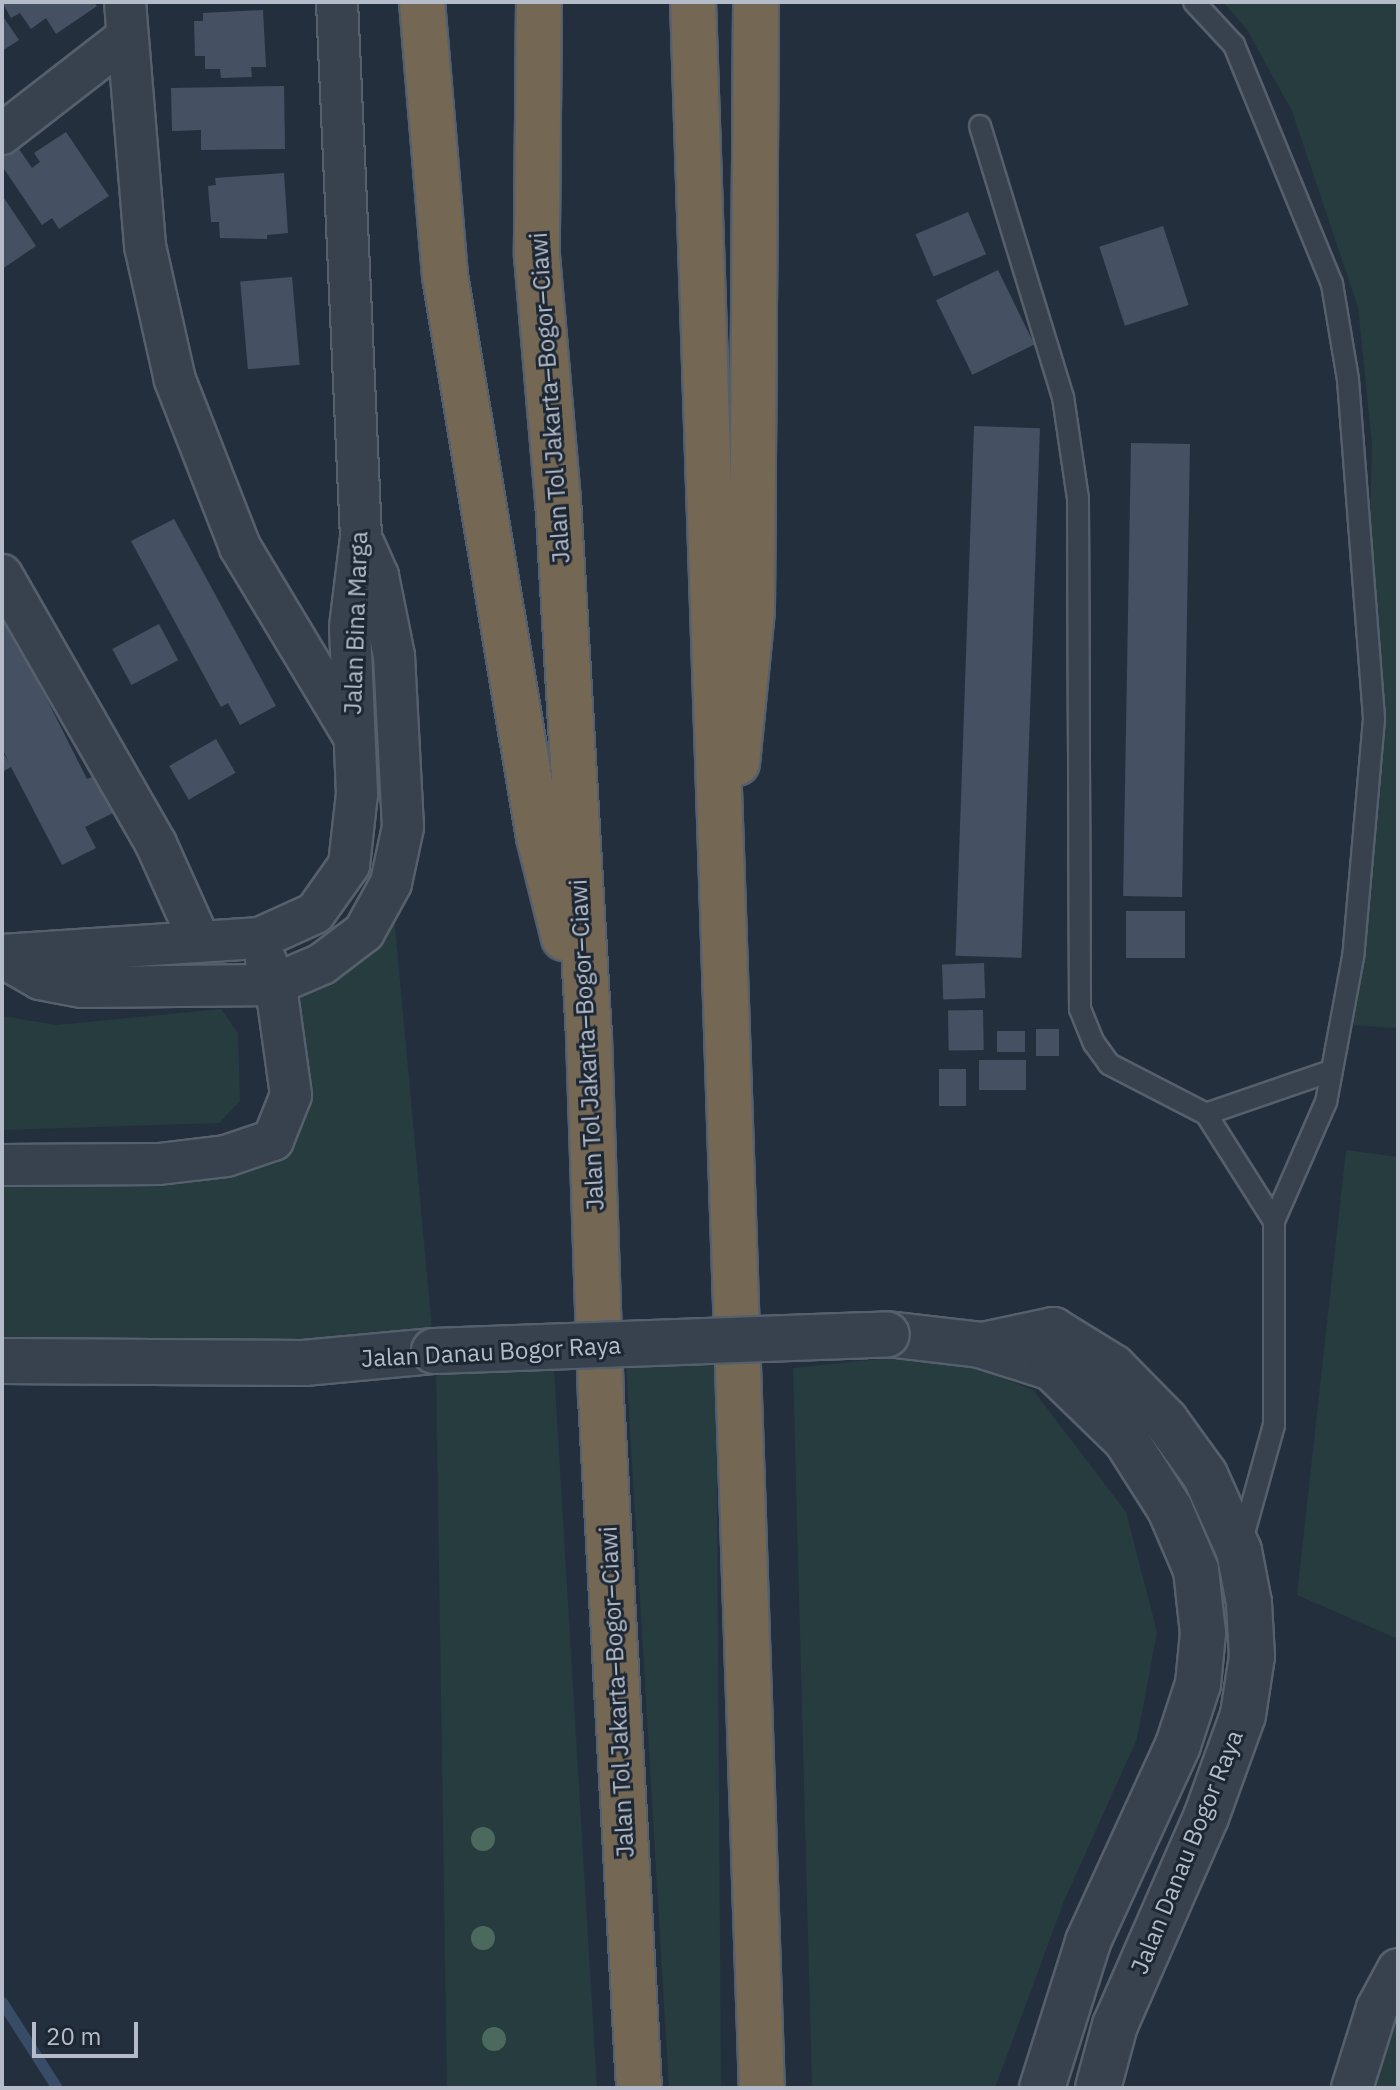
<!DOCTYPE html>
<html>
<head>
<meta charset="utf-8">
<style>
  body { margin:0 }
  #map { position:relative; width:1400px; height:2090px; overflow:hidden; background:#242f3e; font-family:"IBM Plex Sans",sans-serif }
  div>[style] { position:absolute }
  .green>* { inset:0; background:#263c3f }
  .stream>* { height:11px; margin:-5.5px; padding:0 5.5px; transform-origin:5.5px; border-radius:5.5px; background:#394c67 }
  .building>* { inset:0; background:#455162; transform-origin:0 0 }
  .roads { filter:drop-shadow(2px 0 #565f6c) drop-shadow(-2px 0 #565f6c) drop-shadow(0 2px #565f6c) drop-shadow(0 -2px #565f6c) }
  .service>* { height:20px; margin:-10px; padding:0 10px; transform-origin:10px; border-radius:10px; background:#38414e }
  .minor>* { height:40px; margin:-20px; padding:0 20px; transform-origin:20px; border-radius:20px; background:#38414e }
  .tertiary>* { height:44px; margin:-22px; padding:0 22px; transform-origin:22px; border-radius:22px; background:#38414e }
  .motorway>* { height:44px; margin:-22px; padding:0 22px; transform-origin:22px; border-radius:22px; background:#746855 }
  .bridges { filter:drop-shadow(2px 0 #565f6c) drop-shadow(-2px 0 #565f6c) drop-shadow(0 2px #565f6c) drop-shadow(0 -2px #565f6c) }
  .tertiary-bridge>* { height:44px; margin:-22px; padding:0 22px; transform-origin:22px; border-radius:22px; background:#38414e }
  .trees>* { width:24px; height:24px; margin:-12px; border-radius:50%; background:#4b6a5d }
  span { translate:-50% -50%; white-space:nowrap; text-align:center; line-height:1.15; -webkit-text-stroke:6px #1d2633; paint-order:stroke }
  .street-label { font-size:24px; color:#b4bcc9 }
  .frame { position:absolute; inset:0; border:4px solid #b4bcc9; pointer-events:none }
  .scale { position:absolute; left:32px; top:2022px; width:106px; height:36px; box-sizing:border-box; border:4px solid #b4bcc9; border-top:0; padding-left:10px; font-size:24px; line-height:28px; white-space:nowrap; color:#b4bcc9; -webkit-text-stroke:6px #1d2633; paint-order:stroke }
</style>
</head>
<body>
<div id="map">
  <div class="green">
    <div style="clip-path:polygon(1223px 2px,1398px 2px,1398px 1028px,1349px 1025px,1360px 904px,1372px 444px,1358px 307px,1292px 111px,1246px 28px)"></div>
    <div style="clip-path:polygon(391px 883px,434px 1351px,2px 1361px,2px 1164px,278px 1133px,273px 985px)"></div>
    <div style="clip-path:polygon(221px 1009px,238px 1033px,240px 1101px,219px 1123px,2px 1130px,2px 1016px,57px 1025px)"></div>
    <div style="clip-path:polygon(1346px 1150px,1398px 1157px,1398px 1639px,1297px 1595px)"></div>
    <div style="clip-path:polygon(936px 1353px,1033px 1390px,1126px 1512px,1157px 1632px,1137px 1739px,1064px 1901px,995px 2088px,812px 2088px,793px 1368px)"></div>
    <div style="clip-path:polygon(716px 1359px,721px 2088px,669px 2088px,626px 1363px)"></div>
    <div style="clip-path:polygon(436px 1368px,554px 1369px,597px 2088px,447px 2088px)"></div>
    <div style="clip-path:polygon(1398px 1988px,1398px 2088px,1370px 2088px)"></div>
  </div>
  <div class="stream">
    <div style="left:2px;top:2002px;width:102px;rotate:57.4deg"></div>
  </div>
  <div class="building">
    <div style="clip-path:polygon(2px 2px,94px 2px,97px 6px,56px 34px,46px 18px,31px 29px,20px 13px,11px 18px)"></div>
    <div style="clip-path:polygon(263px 10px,266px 67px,251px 67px,252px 77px,221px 78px,220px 69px,205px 69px,205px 56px,195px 56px,194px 21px,203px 21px,203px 13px)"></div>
    <div style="clip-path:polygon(2px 15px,19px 40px,2px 51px)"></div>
    <div style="clip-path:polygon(284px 86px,285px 149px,201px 150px,201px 130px,172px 131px,171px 88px)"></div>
    <div style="clip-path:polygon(66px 132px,109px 196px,59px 229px,52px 218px,42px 225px,2px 166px,2px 156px,17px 146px,32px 168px,40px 162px,34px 153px)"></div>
    <div style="clip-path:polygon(284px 173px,288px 233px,267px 235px,267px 239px,220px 238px,219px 222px,211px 222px,208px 186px,216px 185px,215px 178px)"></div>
    <div style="clip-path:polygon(2px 195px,36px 246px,2px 269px)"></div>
    <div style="left:968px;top:212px;width:46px;height:57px;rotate:67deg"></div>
    <div style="left:1163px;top:226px;width:83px;height:67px;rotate:72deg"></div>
    <div style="left:998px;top:270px;width:83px;height:69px;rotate:64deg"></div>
    <div style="left:292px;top:277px;width:88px;height:52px;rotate:85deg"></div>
    <div style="left:974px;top:426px;width:66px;height:530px;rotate:2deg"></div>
    <div style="left:1131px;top:443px;width:59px;height:453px;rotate:1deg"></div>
    <div style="clip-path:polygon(174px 519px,276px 706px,240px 725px,228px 703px,221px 707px,131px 541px)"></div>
    <div style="clip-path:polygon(7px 620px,87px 779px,112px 768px,131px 804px,85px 827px,96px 848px,62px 865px,11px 767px,2px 772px,2px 751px,9px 763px,2px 748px,2px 623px)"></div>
    <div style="left:159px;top:624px;width:41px;height:53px;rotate:62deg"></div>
    <div style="left:216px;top:739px;width:39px;height:54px;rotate:60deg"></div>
    <div style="left:1126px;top:911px;width:59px;height:47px"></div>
    <div style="left:984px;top:963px;width:35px;height:42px;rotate:88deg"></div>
    <div style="left:983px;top:1010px;width:40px;height:35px;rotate:89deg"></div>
    <div style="left:1036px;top:1029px;width:23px;height:27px"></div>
    <div style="left:1025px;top:1031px;width:21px;height:28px;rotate:90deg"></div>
    <div style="left:979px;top:1060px;width:47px;height:30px"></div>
    <div style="left:939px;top:1069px;width:27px;height:37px"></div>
  </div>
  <div class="roads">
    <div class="service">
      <div style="left:1194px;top:2px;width:59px;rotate:47.1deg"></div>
      <div style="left:1234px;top:45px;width:258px;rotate:67.7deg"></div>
      <div style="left:1332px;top:284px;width:97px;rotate:80.5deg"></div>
      <div style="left:1348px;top:380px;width:340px;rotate:85.6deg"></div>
      <div style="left:1374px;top:719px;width:239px;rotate:95deg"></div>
      <div style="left:1353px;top:957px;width:147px;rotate:100.5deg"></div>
      <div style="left:1326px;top:1102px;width:130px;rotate:113.6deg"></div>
      <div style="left:1274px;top:1221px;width:204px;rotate:90deg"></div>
      <div style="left:1274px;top:1425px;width:123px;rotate:105.5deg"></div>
      <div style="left:980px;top:126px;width:283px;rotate:73deg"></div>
      <div style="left:1063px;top:397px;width:103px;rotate:81.6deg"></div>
      <div style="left:1078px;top:499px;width:510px;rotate:89.78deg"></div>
      <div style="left:1080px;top:1009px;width:37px;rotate:68deg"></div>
      <div style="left:1094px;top:1043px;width:26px;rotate:54deg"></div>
      <div style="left:1109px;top:1064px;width:109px;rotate:27.3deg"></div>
      <div style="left:1206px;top:1114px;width:127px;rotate:57.6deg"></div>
      <div style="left:1206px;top:1114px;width:132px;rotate:-19deg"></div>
    </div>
    <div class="minor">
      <div style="left:125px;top:2px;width:245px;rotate:85.3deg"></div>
      <div style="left:145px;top:246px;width:137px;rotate:77.4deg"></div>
      <div style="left:175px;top:380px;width:179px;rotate:68.7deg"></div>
      <div style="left:240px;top:547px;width:216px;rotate:59deg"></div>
      <div style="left:2px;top:134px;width:158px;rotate:-37.8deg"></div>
      <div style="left:2px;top:575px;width:310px;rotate:60.2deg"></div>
      <div style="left:156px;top:844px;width:107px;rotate:65.8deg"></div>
      <div style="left:2px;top:955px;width:259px;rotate:-3.8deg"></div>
      <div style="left:260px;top:938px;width:60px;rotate:-24.4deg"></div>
      <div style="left:315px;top:913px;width:59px;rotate:-54.7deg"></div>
      <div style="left:349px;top:865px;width:71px;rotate:-83.6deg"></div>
      <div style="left:357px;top:794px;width:167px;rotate:-92.4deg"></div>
      <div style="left:350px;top:627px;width:91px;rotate:-83deg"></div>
      <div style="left:361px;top:537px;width:536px;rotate:-92.57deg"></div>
      <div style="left:2px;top:957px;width:44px;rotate:30.1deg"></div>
      <div style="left:40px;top:979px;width:43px;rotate:10.8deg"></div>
      <div style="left:82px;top:987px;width:191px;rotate:-0.6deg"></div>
      <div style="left:273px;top:985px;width:53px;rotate:-23.2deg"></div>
      <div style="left:322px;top:964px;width:53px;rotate:-37.3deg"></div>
      <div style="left:364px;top:932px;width:56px;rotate:-61.1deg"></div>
      <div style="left:391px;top:883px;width:57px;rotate:-77.9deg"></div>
      <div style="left:403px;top:827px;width:171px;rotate:-93deg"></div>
      <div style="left:394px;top:656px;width:82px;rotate:-101.3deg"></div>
      <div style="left:378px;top:576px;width:34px;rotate:-114deg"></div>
      <div style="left:2px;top:1165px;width:157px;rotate:-0.4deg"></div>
      <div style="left:159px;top:1164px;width:67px;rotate:-6.8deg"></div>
      <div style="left:226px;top:1156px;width:50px;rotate:-18.8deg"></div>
      <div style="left:273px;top:1140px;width:48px;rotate:-68.2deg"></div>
      <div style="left:291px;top:1095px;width:95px;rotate:-97.9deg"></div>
      <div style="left:278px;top:1001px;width:42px;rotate:-106.7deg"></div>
      <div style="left:1352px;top:2088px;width:84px;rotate:-72.6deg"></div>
      <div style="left:1377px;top:2008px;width:44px;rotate:-61.7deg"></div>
    </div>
    <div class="tertiary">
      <div style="left:887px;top:1334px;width:94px;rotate:6.7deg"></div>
      <div style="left:980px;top:1345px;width:76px;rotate:17.7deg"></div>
      <div style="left:1052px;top:1368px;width:103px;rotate:44.2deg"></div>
      <div style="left:1126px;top:1440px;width:82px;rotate:57.5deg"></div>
      <div style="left:1170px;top:1509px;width:66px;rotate:66.9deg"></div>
      <div style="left:1196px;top:1570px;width:63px;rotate:83.7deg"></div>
      <div style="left:1203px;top:1633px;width:51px;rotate:95.6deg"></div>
      <div style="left:1198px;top:1684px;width:64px;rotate:108.2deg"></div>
      <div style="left:1178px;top:1745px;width:217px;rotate:114.6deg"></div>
      <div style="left:1088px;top:1942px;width:153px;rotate:107.5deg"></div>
      <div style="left:983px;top:1345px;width:72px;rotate:-12.1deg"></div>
      <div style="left:1053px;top:1330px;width:70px;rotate:31.7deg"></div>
      <div style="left:1113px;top:1367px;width:76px;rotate:45.5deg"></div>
      <div style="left:1166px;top:1421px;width:67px;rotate:54.2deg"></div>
      <div style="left:1205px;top:1475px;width:83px;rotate:65.9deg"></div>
      <div style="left:1239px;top:1551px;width:53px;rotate:79.1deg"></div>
      <div style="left:1249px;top:1603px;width:53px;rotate:86.8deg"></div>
      <div style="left:1252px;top:1656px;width:60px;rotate:98.7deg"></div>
      <div style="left:1243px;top:1715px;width:109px;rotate:109.9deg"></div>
      <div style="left:1206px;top:1817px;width:227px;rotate:113.6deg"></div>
      <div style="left:1115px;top:2025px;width:65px;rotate:105.1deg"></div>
      <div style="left:2px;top:1361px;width:302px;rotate:0.4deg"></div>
      <div style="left:304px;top:1363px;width:131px;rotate:-5.3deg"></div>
    </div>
    <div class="motorway">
      <div style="left:422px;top:2px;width:275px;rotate:85.2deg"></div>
      <div style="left:445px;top:276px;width:569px;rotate:80.49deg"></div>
      <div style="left:539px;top:837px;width:104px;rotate:76.1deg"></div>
      <div style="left:539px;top:2px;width:254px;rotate:90.5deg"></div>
      <div style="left:537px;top:256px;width:244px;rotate:85.1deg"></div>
      <div style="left:558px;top:499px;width:539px;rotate:86.7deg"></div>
      <div style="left:589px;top:1037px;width:360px;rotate:88.1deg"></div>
      <div style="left:601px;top:1397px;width:692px;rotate:86.85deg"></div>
      <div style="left:693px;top:2px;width:2087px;rotate:88.11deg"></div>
      <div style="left:737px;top:763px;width:154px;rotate:-84.4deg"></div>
      <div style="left:752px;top:610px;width:608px;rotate:-89.62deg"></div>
    </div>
  </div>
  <div class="bridges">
    <div class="tertiary-bridge">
      <div style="left:434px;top:1351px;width:453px;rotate:-2.1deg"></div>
    </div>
  </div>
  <div class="trees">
    <div style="left:483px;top:1839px"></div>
    <div style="left:483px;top:1938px"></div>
    <div style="left:494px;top:2039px"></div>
  </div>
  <div class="street-label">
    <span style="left:550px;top:398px;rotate:-94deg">Jalan Tol Jakarta–Bogor–Ciawi</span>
    <span style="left:356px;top:623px;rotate:-88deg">Jalan Bina Marga</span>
    <span style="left:587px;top:1045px;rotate:-93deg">Jalan Tol Jakarta–Bogor–Ciawi</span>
    <span style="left:491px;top:1352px;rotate:-3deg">Jalan Danau Bogor Raya</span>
    <span style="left:617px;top:1692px;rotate:-93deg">Jalan Tol Jakarta–Bogor–Ciawi</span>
    <span style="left:1187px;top:1852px;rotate:-68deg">Jalan Danau Bogor Raya</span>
  </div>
  <div class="frame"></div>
  <div class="scale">20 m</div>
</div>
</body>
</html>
